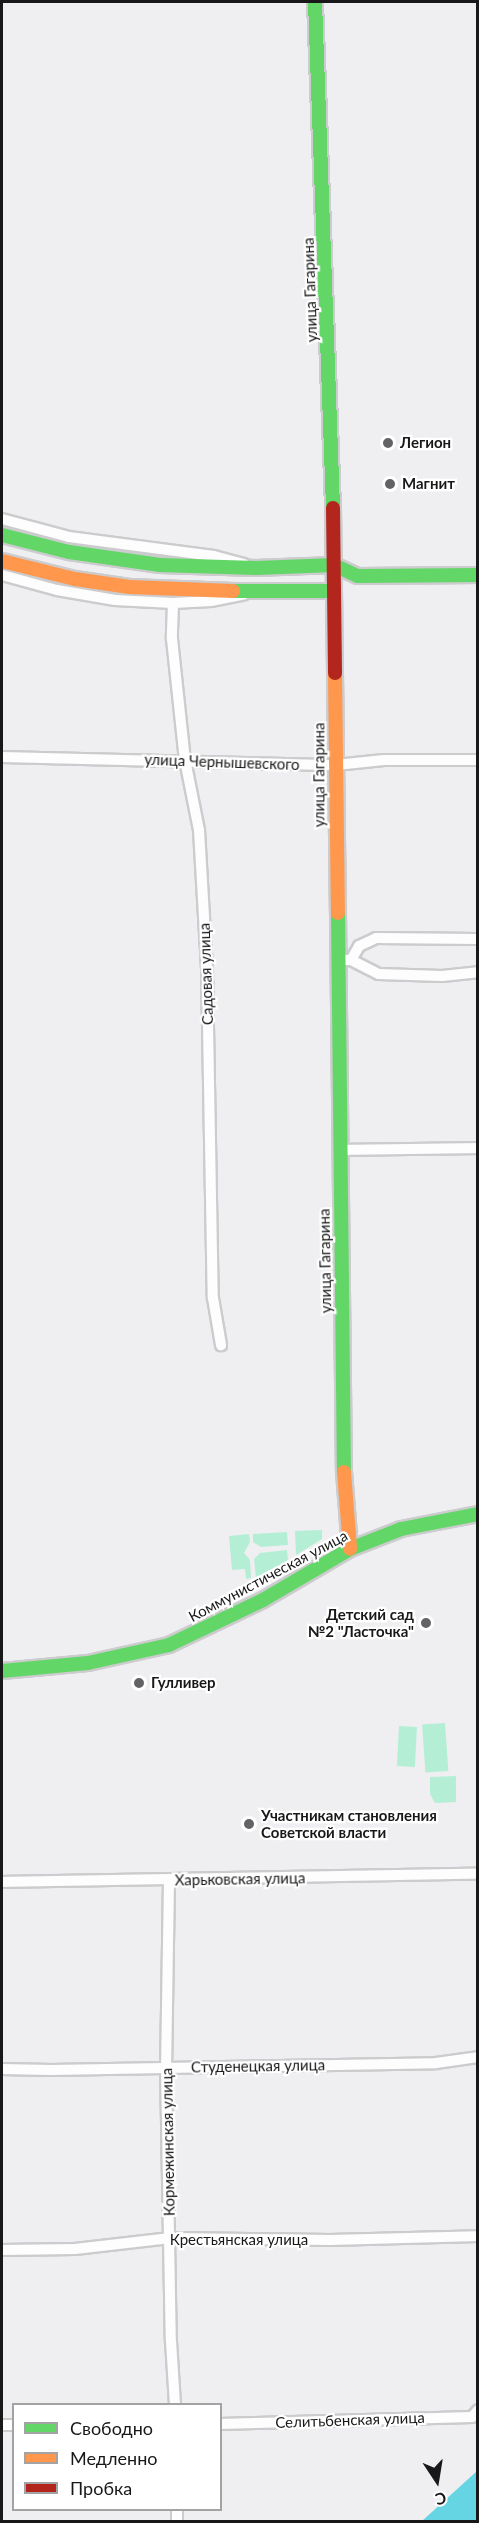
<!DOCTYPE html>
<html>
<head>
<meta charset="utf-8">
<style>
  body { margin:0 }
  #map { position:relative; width:479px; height:2523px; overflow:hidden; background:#efeff2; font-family:Lato,sans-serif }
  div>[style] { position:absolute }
  .green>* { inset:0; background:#b4eed5; transform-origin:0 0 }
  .water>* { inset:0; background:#65d5e3 }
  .roads { filter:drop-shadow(2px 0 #ccccce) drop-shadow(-2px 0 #ccccce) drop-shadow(0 2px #ccccce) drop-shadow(0 -2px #ccccce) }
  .street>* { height:10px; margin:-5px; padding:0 5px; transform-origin:5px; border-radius:5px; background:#fdfdfd }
  .fast>* { height:14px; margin:-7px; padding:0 7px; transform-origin:7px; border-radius:7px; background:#63d668 }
  .slow>* { height:14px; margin:-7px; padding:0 7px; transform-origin:7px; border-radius:7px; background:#ff974d }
  .jam>* { height:14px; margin:-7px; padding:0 7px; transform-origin:7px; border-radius:7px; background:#b3261e }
  .dots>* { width:16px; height:16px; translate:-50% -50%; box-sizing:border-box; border:3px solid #fff; border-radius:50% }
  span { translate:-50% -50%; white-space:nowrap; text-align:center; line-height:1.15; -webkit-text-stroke:4.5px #fff; paint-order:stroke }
  .street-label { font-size:15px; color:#181819 }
  .poi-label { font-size:15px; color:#181819; font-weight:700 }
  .left { translate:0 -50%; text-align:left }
  .right { translate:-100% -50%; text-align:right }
  .frame { position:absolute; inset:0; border:3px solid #181819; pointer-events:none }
  .legend { position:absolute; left:12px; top:2403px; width:210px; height:108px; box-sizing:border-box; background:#fff; border:2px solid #a3a3a3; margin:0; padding:8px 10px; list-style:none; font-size:18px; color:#181819 }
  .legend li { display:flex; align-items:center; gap:12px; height:30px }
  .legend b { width:30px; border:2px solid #a3a3a3 }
  .north { position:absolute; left:407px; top:2451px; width:60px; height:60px; -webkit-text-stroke:4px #fff; paint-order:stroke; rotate:168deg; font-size:16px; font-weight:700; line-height:24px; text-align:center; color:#181819 }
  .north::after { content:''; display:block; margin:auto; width:21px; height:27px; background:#181819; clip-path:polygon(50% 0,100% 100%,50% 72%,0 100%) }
</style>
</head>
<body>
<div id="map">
  <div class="green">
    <div style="clip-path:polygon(322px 1530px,322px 1539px,296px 1555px,295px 1531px)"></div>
    <div style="clip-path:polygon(287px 1532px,288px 1545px,261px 1547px,253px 1542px,253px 1534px)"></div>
    <div style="clip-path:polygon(249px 1534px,250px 1542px,244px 1553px,250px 1560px,251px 1578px,246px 1579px,245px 1569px,232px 1570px,229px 1536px)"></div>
    <div style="clip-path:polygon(287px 1550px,288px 1560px,256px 1578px,254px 1559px,260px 1553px)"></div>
    <div style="left:445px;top:1723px;width:48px;height:23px;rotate:86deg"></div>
    <div style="left:399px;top:1726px;width:18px;height:40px;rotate:3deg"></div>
    <div style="clip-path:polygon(456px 1776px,456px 1802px,435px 1803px,430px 1794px,430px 1777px)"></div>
  </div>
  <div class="water">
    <div style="clip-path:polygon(477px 2471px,477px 2521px,422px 2521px)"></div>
  </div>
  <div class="roads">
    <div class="street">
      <div style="left:2px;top:519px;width:69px;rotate:15deg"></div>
      <div style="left:69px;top:537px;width:146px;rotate:7.5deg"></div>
      <div style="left:214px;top:556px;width:31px;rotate:15deg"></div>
      <div style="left:2px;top:575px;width:57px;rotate:15.3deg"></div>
      <div style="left:57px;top:590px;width:59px;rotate:9.8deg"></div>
      <div style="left:115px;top:600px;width:58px;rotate:3deg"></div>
      <div style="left:173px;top:603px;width:38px;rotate:-3deg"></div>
      <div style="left:211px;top:601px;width:33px;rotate:-11deg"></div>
      <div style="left:173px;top:603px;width:36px;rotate:92deg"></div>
      <div style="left:172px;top:639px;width:122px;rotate:83.9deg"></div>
      <div style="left:185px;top:760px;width:71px;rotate:78.7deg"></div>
      <div style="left:199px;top:830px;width:138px;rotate:86.7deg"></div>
      <div style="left:207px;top:968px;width:330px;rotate:89deg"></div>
      <div style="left:213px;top:1298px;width:48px;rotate:80.3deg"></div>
      <div style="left:2px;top:757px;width:334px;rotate:1.4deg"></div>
      <div style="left:336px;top:765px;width:48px;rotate:-5.9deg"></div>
      <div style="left:384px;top:760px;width:94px"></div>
      <div style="left:337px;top:960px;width:14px"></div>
      <div style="left:351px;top:960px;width:16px;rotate:-60deg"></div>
      <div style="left:359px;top:946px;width:19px;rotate:-25deg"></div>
      <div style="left:376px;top:938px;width:102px;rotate:0.6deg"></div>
      <div style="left:351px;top:960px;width:31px;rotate:27deg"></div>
      <div style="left:379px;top:974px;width:63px;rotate:1.8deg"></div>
      <div style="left:442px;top:976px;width:36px;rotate:-6deg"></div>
      <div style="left:340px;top:1150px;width:138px;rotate:-0.8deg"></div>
      <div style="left:169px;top:1880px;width:186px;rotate:90.9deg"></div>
      <div style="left:166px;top:2066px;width:275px;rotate:89deg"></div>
      <div style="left:171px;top:2341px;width:63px;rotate:86.4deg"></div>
      <div style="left:2px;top:1882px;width:476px;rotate:-1deg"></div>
      <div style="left:2px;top:2069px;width:49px;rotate:1.2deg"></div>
      <div style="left:51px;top:2070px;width:385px;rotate:-1deg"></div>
      <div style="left:436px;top:2063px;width:42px;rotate:-8.1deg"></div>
      <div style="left:2px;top:2250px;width:73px;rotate:-0.8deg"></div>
      <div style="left:75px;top:2249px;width:96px;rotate:-6.6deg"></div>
      <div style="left:170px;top:2238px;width:160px;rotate:0.7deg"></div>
      <div style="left:330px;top:2240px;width:148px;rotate:-1.5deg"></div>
      <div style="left:220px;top:2424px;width:252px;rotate:-1.6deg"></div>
      <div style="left:472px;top:2417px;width:9px;rotate:-49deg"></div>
      <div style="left:2px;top:2425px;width:12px"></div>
      <div style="left:177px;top:2522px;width:12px;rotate:-90deg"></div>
    </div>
    <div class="fast">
      <div style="left:315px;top:2px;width:506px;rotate:87.96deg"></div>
      <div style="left:2px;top:535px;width:69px;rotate:14.2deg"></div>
      <div style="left:69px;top:552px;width:92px;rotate:8.1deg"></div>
      <div style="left:160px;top:565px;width:96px;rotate:1.8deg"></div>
      <div style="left:256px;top:568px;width:78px;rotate:-2.2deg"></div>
      <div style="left:334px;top:565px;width:26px;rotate:25deg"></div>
      <div style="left:358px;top:576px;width:120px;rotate:-0.5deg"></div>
      <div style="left:233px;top:591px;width:101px"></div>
      <div style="left:338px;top:913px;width:559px;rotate:89.39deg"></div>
      <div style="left:2px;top:1671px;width:86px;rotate:-5.3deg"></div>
      <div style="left:88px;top:1663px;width:83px;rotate:-12.5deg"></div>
      <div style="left:169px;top:1645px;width:104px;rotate:-25.6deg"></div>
      <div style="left:263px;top:1600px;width:101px;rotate:-30.4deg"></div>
      <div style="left:350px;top:1549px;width:55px;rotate:-21.4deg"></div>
      <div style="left:401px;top:1529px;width:78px;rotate:-11deg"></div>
    </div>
    <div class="slow">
      <div style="left:2px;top:561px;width:75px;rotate:13.9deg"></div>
      <div style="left:75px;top:579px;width:55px;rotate:8.4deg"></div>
      <div style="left:129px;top:587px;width:104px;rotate:2.2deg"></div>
      <div style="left:335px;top:673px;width:240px;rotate:89.3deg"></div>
      <div style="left:344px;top:1472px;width:77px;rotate:85.5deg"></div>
    </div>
    <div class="jam">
      <div style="left:333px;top:508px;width:165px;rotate:89.3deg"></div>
    </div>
  </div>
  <div class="dots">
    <div style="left:388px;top:443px;background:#636365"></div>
    <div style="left:390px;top:484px;background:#636365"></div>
    <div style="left:426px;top:1623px;background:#636365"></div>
    <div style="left:139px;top:1683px;background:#636365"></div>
    <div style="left:249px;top:1824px;background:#636365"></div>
  </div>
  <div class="street-label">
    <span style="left:310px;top:290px;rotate:-92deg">улица Гагарина</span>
    <span style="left:222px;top:762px;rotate:2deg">улица Чернышевского</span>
    <span style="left:319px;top:775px;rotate:-90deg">улица Гагарина</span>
    <span style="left:206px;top:974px;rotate:-92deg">Садовая улица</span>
    <span style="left:325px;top:1261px;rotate:-91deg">улица Гагарина</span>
    <span style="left:268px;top:1576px;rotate:-28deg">Коммунистическая улица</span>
    <span style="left:240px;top:1879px;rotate:-1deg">Харьковская улица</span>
    <span style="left:258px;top:2066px;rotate:-1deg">Студенецкая улица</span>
    <span style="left:168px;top:2142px;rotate:-91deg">Кормежинская улица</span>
    <span style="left:239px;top:2240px">Крестьянская улица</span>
    <span style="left:350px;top:2420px;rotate:-2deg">Селитьбенская улица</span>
  </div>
  <div class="poi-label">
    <span class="left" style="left:400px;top:443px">Легион</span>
    <span class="left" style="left:402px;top:484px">Магнит</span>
    <span class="right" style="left:414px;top:1623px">Детский сад<br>№2 "Ласточка"</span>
    <span class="left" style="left:151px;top:1683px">Гулливер</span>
    <span class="left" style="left:261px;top:1824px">Участникам становления<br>Советской власти</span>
  </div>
  <div class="frame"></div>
  <ul class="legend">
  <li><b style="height:8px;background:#63d668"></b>Свободно</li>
  <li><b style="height:8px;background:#ff974d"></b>Медленно</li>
  <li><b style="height:8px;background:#b3261e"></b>Пробка</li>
  </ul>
  <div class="north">С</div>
</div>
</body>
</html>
